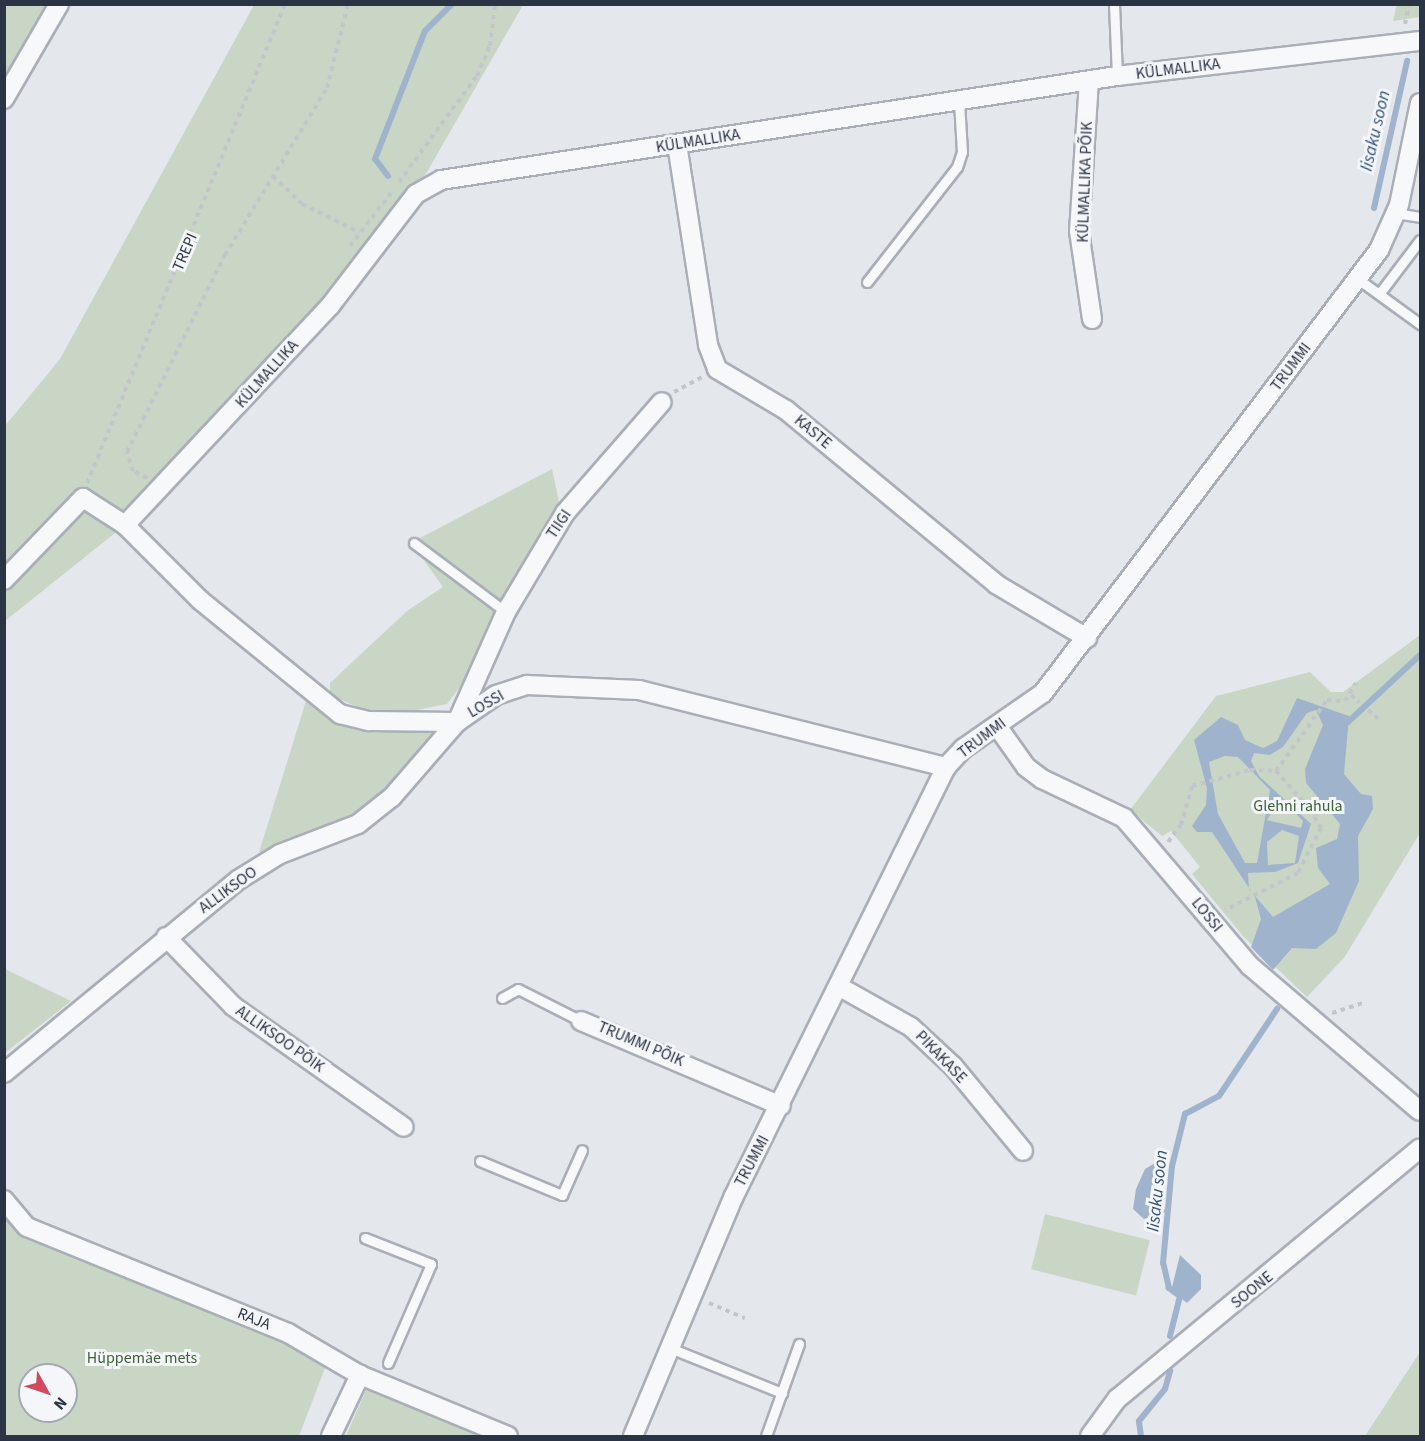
<!DOCTYPE html>
<html>
<head>
<meta charset="utf-8">
<style>
  body { margin:0 }
  #map { position:relative; width:1425px; height:1441px; overflow:hidden; background:#e4e7ec; font-family:"Source Sans 3",sans-serif }
  div>[style] { position:absolute }
  .green>* { inset:0; background:#c9d6c5; transform-origin:0 0 }
  .water>* { inset:0; background:#9fb4cc }
  .stream>* { height:6px; margin:-3px; padding:0 3px; transform-origin:3px; border-radius:3px; background:#9fb4cc }
  .path>* { height:4px; margin-top:-2px; transform-origin:0; background:repeating-linear-gradient(90deg,#c2c5cb 0 4.5px,transparent 0 9px) }
  .roads { filter:drop-shadow(2px 0 #a9aeb7) drop-shadow(-2px 0 #a9aeb7) drop-shadow(0 2px #a9aeb7) drop-shadow(0 -2px #a9aeb7) }
  .service>* { height:9px; margin:-4.5px; padding:0 4.5px; transform-origin:4.5px; border-radius:4.5px; background:#f7f8fa }
  .minor>* { height:18px; margin:-9px; padding:0 9px; transform-origin:9px; border-radius:9px; background:#f7f8fa }
  span { translate:-50% -50%; white-space:nowrap; text-align:center; line-height:1.15; -webkit-text-stroke:6px #f4f6f9; paint-order:stroke }
  .street-label { font-size:16px; color:#2b3445 }
  .park-label { font-size:16px; color:#3f6138 }
  .water-label { font-size:18px; color:#34527a; font-style:italic }
  .frame { position:absolute; inset:0; border:6px solid #2b3445; pointer-events:none }
  .north { position:absolute; left:18px; top:1363px; width:60px; height:60px; box-sizing:border-box; background:#f4f6f9; border:2px solid #a4a8b1; border-radius:50%; rotate:130deg; font-size:16px; font-weight:700; line-height:24px; text-align:center; color:#2b3445 }
  .north::after { content:''; display:block; margin:auto; width:21px; height:27px; background:#d1495b; clip-path:polygon(50% 0,100% 100%,50% 72%,0 100%) }
</style>
</head>
<body>
<div id="map">
  <div class="green">
    <div style="clip-path:polygon(1397px 4px,1420px 5px,1420px 17px,1393px 21px)"></div>
    <div style="clip-path:polygon(5px 5px,54px 5px,5px 88px)"></div>
    <div style="clip-path:polygon(254px 5px,523px 5px,427px 172px,330px 306px,125px 525px,5px 621px,4px 427px,60px 359px)"></div>
    <div style="clip-path:polygon(552px 469px,561px 511px,505px 606px,416px 540px)"></div>
    <div style="clip-path:polygon(416px 549px,501px 614px,468px 676px,447px 704px,412px 711px,365px 710px,330px 695px,330px 683px,407px 611px,443px 587px)"></div>
    <div style="clip-path:polygon(1420px 635px,1420px 833px,1344px 958px,1307px 997px,1243px 936px,1192px 874px,1200px 867px,1171px 831px,1162px 836px,1130px 810px,1216px 696px,1310px 672px,1331px 692px,1343px 692px)"></div>
    <div style="clip-path:polygon(306px 701px,335px 719px,433px 733px,386px 793px,359px 816px,293px 839px,257px 859px)"></div>
    <div style="clip-path:polygon(5px 969px,71px 1001px,5px 1053px)"></div>
    <div style="clip-path:polygon(evenodd,4px 1200px,27px 1227px,330px 1355px,299px 1436px,5px 1436px,4px 1200px,30px 1375px,66px 1375px,66px 1411px,30px 1411px,30px 1375px)"></div>
    <div style="left:1045px;top:1214px;width:108px;height:57px;rotate:14deg"></div>
    <div style="clip-path:polygon(1420px 1352px,1420px 1436px,1365px 1436px)"></div>
    <div style="clip-path:polygon(367px 1388px,478px 1436px,346px 1436px)"></div>
  </div>
  <div class="water">
    <div style="clip-path:polygon(evenodd,1297px 698px,1349px 716px,1344px 774px,1361px 794px,1372px 796px,1373px 809px,1358px 836px,1359px 881px,1336px 933px,1316px 949px,1292px 948px,1273px 970px,1251px 947px,1261px 919px,1255px 897px,1212px 832px,1197px 832px,1192px 826px,1206px 805px,1207px 788px,1194px 740px,1221px 717px,1238px 725px,1245px 740px,1263px 748px,1277px 741px,1297px 698px,1316px 710px,1323px 725px,1305px 769px,1306px 783px,1340px 824px,1337px 839px,1316px 848px,1318px 868px,1330px 884px,1273px 917px,1249px 889px,1248px 873px,1275px 872px,1298px 863px,1311px 824px,1259px 776px,1251px 761px,1254px 753px,1270px 755px,1283px 747px,1307px 713px,1316px 710px,1297px 698px,1225px 756px,1238px 757px,1270px 790px,1257px 863px,1245px 863px,1218px 814px,1209px 762px,1225px 756px,1297px 698px,1280px 797px,1303px 821px,1301px 828px,1267px 820px,1280px 797px,1297px 698px,1282px 830px,1299px 836px,1295px 863px,1268px 865px,1267px 842px,1282px 830px)"></div>
    <div style="clip-path:polygon(1165px 1157px,1155px 1194px,1166px 1212px,1144px 1219px,1133px 1209px,1136px 1189px,1145px 1169px)"></div>
    <div style="clip-path:polygon(1180px 1255px,1201px 1275px,1201px 1289px,1187px 1303px,1171px 1291px)"></div>
  </div>
  <div class="stream">
    <div style="left:388px;top:176px;width:21px;rotate:-127deg"></div>
    <div style="left:375px;top:159px;width:137px;rotate:-68.7deg"></div>
    <div style="left:425px;top:31px;width:38px;rotate:-45deg"></div>
    <div style="left:1374px;top:208px;width:151px;rotate:-77.3deg"></div>
    <div style="left:1348px;top:722px;width:98px;rotate:-42.9deg"></div>
    <div style="left:1170px;top:1336px;width:41px;rotate:-76deg"></div>
    <div style="left:1180px;top:1296px;width:14px;rotate:-144deg"></div>
    <div style="left:1169px;top:1288px;width:26px;rotate:-103deg"></div>
    <div style="left:1163px;top:1263px;width:97px;rotate:-84.7deg"></div>
    <div style="left:1172px;top:1166px;width:54px;rotate:-76deg"></div>
    <div style="left:1185px;top:1114px;width:38px;rotate:-28deg"></div>
    <div style="left:1219px;top:1096px;width:105px;rotate:-56.3deg"></div>
    <div style="left:1141px;top:1436px;width:15px;rotate:-98deg"></div>
    <div style="left:1139px;top:1421px;width:41px;rotate:-50.9deg"></div>
    <div style="left:1165px;top:1389px;width:19px;rotate:-74deg"></div>
  </div>
  <div class="path">
    <div style="left:1405px;top:24px;width:20px;rotate:-79deg"></div>
    <div style="left:273px;top:176px;width:40px;rotate:44deg"></div>
    <div style="left:302px;top:204px;width:64px;rotate:26.2deg"></div>
    <div style="left:399px;top:182px;width:132px;rotate:-53.7deg"></div>
    <div style="left:477px;top:76px;width:33px;rotate:-67deg"></div>
    <div style="left:490px;top:46px;width:42px;rotate:-83.2deg"></div>
    <div style="left:350px;top:246px;width:67px;rotate:-52.3deg"></div>
    <div style="left:674px;top:392px;width:32px;rotate:-28deg"></div>
    <div style="left:147px;top:478px;width:16px;rotate:-153deg"></div>
    <div style="left:133px;top:471px;width:20px;rotate:-108deg"></div>
    <div style="left:127px;top:452px;width:220px;rotate:-63.6deg"></div>
    <div style="left:225px;top:255px;width:196px;rotate:-58.6deg"></div>
    <div style="left:327px;top:88px;width:87px;rotate:-76deg"></div>
    <div style="left:87px;top:483px;width:518px;rotate:-67.54deg"></div>
    <div style="left:1351px;top:695px;width:11px;rotate:41deg"></div>
    <div style="left:1368px;top:710px;width:13px;rotate:39deg"></div>
    <div style="left:1276px;top:771px;width:87px;rotate:-54.3deg"></div>
    <div style="left:1327px;top:700px;width:18px;rotate:3deg"></div>
    <div style="left:1345px;top:701px;width:21px;rotate:-59deg"></div>
    <div style="left:1168px;top:842px;width:21px;rotate:-53deg"></div>
    <div style="left:1181px;top:825px;width:41px;rotate:-74.2deg"></div>
    <div style="left:1192px;top:786px;width:60px;rotate:-15.4deg"></div>
    <div style="left:1250px;top:770px;width:26px;rotate:2deg"></div>
    <div style="left:1276px;top:771px;width:51px;rotate:48.2deg"></div>
    <div style="left:1310px;top:809px;width:22px;rotate:60deg"></div>
    <div style="left:1321px;top:828px;width:51px;rotate:117.1deg"></div>
    <div style="left:1298px;top:873px;width:82px;rotate:153.1deg"></div>
    <div style="left:1332px;top:1013px;width:32px;rotate:-18deg"></div>
    <div style="left:709px;top:1303px;width:39px;rotate:23deg"></div>
  </div>
  <div class="roads">
    <div class="service">
      <div style="left:1114px;top:4px;width:72px;rotate:87.6deg"></div>
      <div style="left:1395px;top:213px;width:25px;rotate:9deg"></div>
      <div style="left:1358px;top:279px;width:77px;rotate:36deg"></div>
      <div style="left:867px;top:282px;width:146px;rotate:-52deg"></div>
      <div style="left:957px;top:167px;width:16px;rotate:-72deg"></div>
      <div style="left:962px;top:152px;width:51px;rotate:-93.4deg"></div>
      <div style="left:1379px;top:294px;width:68px;rotate:-52.8deg"></div>
      <div style="left:414px;top:543px;width:115px;rotate:36.9deg"></div>
      <div style="left:502px;top:998px;width:18px;rotate:-29deg"></div>
      <div style="left:518px;top:989px;width:71px;rotate:26.9deg"></div>
      <div style="left:480px;top:1161px;width:89px;rotate:22.5deg"></div>
      <div style="left:562px;top:1195px;width:49px;rotate:-66deg"></div>
      <div style="left:365px;top:1238px;width:71px;rotate:21.5deg"></div>
      <div style="left:431px;top:1264px;width:108px;rotate:113.5deg"></div>
      <div style="left:670px;top:1348px;width:121px;rotate:21.9deg"></div>
      <div style="left:766px;top:1436px;width:98px;rotate:-70.3deg"></div>
    </div>
    <div class="minor">
      <div style="left:1089px;top:81px;width:150px;rotate:93.8deg"></div>
      <div style="left:1079px;top:231px;width:89px;rotate:81.6deg"></div>
      <div style="left:4px;top:99px;width:110px;rotate:-59.9deg"></div>
      <div style="left:677px;top:144px;width:203px;rotate:81.2deg"></div>
      <div style="left:708px;top:345px;width:26px;rotate:69deg"></div>
      <div style="left:717px;top:369px;width:80px;rotate:30.7deg"></div>
      <div style="left:786px;top:410px;width:273px;rotate:39.6deg"></div>
      <div style="left:996px;top:584px;width:106px;rotate:30.7deg"></div>
      <div style="left:125px;top:525px;width:300px;rotate:-46.9deg"></div>
      <div style="left:330px;top:306px;width:141px;rotate:-52.5deg"></div>
      <div style="left:416px;top:194px;width:29px;rotate:-29deg"></div>
      <div style="left:441px;top:180px;width:684px;rotate:-8.75deg"></div>
      <div style="left:1117px;top:76px;width:305px;rotate:-6.6deg"></div>
      <div style="left:4px;top:580px;width:114px;rotate:-46.1deg"></div>
      <div style="left:83px;top:498px;width:50px;rotate:32.7deg"></div>
      <div style="left:125px;top:525px;width:106px;rotate:45deg"></div>
      <div style="left:200px;top:600px;width:181px;rotate:39.2deg"></div>
      <div style="left:340px;top:714px;width:30px;rotate:14deg"></div>
      <div style="left:369px;top:721px;width:88px;rotate:0.7deg"></div>
      <div style="left:457px;top:722px;width:47px;rotate:-34.7deg"></div>
      <div style="left:496px;top:695px;width:33px;rotate:-18deg"></div>
      <div style="left:527px;top:685px;width:112px;rotate:2.6deg"></div>
      <div style="left:639px;top:690px;width:317px;rotate:14.1deg"></div>
      <div style="left:997px;top:726px;width:50px;rotate:54.7deg"></div>
      <div style="left:1026px;top:767px;width:20px;rotate:37deg"></div>
      <div style="left:1042px;top:779px;width:91px;rotate:25.4deg"></div>
      <div style="left:1124px;top:818px;width:194px;rotate:49.6deg"></div>
      <div style="left:1250px;top:966px;width:223px;rotate:40.5deg"></div>
      <div style="left:166px;top:937px;width:96px;rotate:45.8deg"></div>
      <div style="left:233px;top:1006px;width:209px;rotate:35.3deg"></div>
      <div style="left:840px;top:987px;width:81px;rotate:29.4deg"></div>
      <div style="left:911px;top:1027px;width:57px;rotate:42.9deg"></div>
      <div style="left:953px;top:1066px;width:110px;rotate:50.5deg"></div>
      <div style="left:581px;top:1021px;width:217px;rotate:23deg"></div>
      <div style="left:4px;top:1073px;width:303px;rotate:-39.5deg"></div>
      <div style="left:238px;top:880px;width:49px;rotate:-31.8deg"></div>
      <div style="left:280px;top:854px;width:84px;rotate:-21deg"></div>
      <div style="left:358px;top:824px;width:43px;rotate:-38.5deg"></div>
      <div style="left:392px;top:797px;width:99px;rotate:-49.1deg"></div>
      <div style="left:457px;top:722px;width:120px;rotate:-66deg"></div>
      <div style="left:506px;top:612px;width:115px;rotate:-59.2deg"></div>
      <div style="left:565px;top:513px;width:147px;rotate:-48.9deg"></div>
      <div style="left:4px;top:1200px;width:35px;rotate:50deg"></div>
      <div style="left:27px;top:1227px;width:282px;rotate:22.1deg"></div>
      <div style="left:288px;top:1333px;width:83px;rotate:30.3deg"></div>
      <div style="left:360px;top:1375px;width:160px;rotate:22.4deg"></div>
      <div style="left:331px;top:1436px;width:68px;rotate:-64.6deg"></div>
      <div style="left:633px;top:1436px;width:260px;rotate:-67.2deg"></div>
      <div style="left:734px;top:1196px;width:479px;rotate:-63.7deg"></div>
      <div style="left:946px;top:767px;width:26px;rotate:-47deg"></div>
      <div style="left:964px;top:748px;width:96px;rotate:-34.8deg"></div>
      <div style="left:1043px;top:693px;width:556px;rotate:-52.82deg"></div>
      <div style="left:1379px;top:250px;width:49px;rotate:-66deg"></div>
      <div style="left:1399px;top:205px;width:104px;rotate:-78.4deg"></div>
      <div style="left:1090px;top:1436px;width:46px;rotate:-53.9deg"></div>
      <div style="left:1117px;top:1399px;width:393px;rotate:-39.6deg"></div>
    </div>
  </div>
  <div class="street-label">
    <span style="left:1178px;top:69px;rotate:-7deg">KÜLMALLIKA</span>
    <span style="left:698px;top:141px;rotate:-9deg">KÜLMALLIKA</span>
    <span style="left:1085px;top:182px;rotate:-88deg">KÜLMALLIKA PÕIK</span>
    <span style="left:185px;top:252px;rotate:-67deg">TREPI</span>
    <span style="left:1291px;top:367px;rotate:-53deg">TRUMMI</span>
    <span style="left:267px;top:374px;rotate:-48deg">KÜLMALLIKA</span>
    <span style="left:813px;top:432px;rotate:40deg">KASTE</span>
    <span style="left:559px;top:524px;rotate:-56deg">TIIGI</span>
    <span style="left:486px;top:704px;rotate:-30deg">LOSSI</span>
    <span style="left:982px;top:738px;rotate:-37deg">TRUMMI</span>
    <span style="left:228px;top:890px;rotate:-36deg">ALLIKSOO</span>
    <span style="left:1207px;top:915px;rotate:51deg">LOSSI</span>
    <span style="left:280px;top:1039px;rotate:35deg">ALLIKSOO PÕIK</span>
    <span style="left:641px;top:1044px;rotate:23deg">TRUMMI PÕIK</span>
    <span style="left:941px;top:1057px;rotate:46deg">PIKAKASE</span>
    <span style="left:752px;top:1161px;rotate:-62deg">TRUMMI</span>
    <span style="left:1252px;top:1290px;rotate:-39deg">SOONE</span>
    <span style="left:254px;top:1319px;rotate:22deg">RAJA</span>
  </div>
  <div class="park-label">
    <span style="left:1298px;top:806px">Glehni rahula</span>
    <span style="left:142px;top:1358px">Hüppemäe mets</span>
  </div>
  <div class="water-label">
    <span style="left:1376px;top:131px;rotate:-77deg">Iisaku soon</span>
    <span style="left:1158px;top:1191px;rotate:-84deg">Iisaku soon</span>
  </div>
  <div class="frame"></div>
  <div class="north">N</div>
</div>
</body>
</html>
